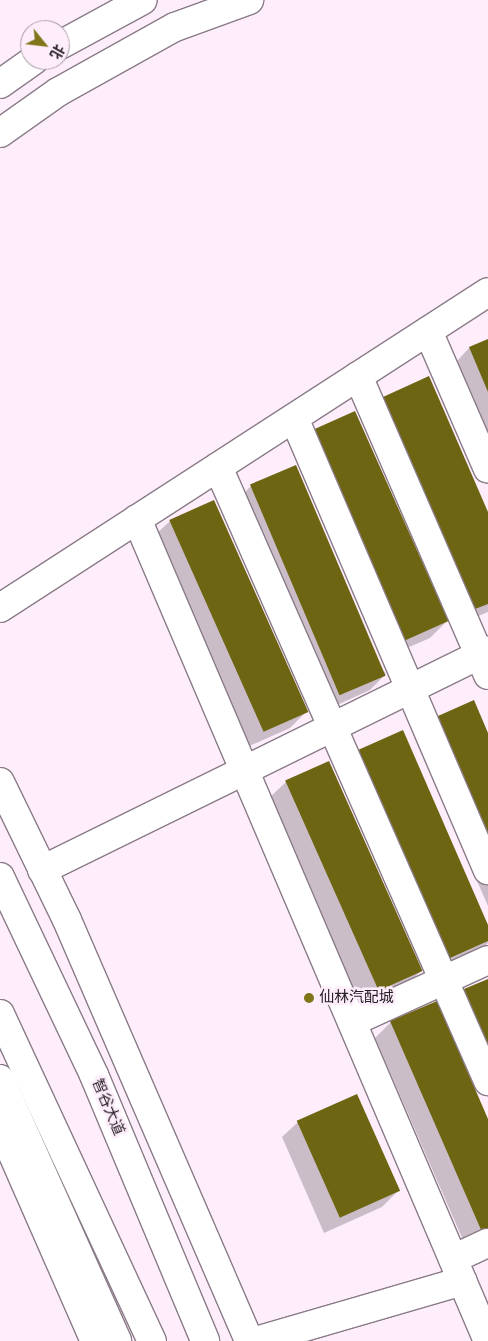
<!DOCTYPE html>
<html>
<head>
<meta charset="utf-8">
<style>
  body { margin:0 }
  #map { position:relative; width:488px; height:1341px; overflow:hidden; background:#feedfb; font-family:"Roboto Condensed","Noto Sans SC",sans-serif }
  div>[style] { position:absolute }
  .shadow>* { inset:0; background:#0003 }
  .building>* { inset:0; background:#6e6512; transform-origin:0 0 }
  .roads { filter:drop-shadow(1px 0 #897b87) drop-shadow(-1px 0 #897b87) drop-shadow(0 1px #897b87) drop-shadow(0 -1px #897b87) }
  .minor>* { height:28px; margin:-14px; padding:0 14px; transform-origin:14px; border-radius:14px; background:#fff }
  .major>* { height:28px; margin:-14px; padding:0 14px; transform-origin:14px; border-radius:14px; background:#fff }
  .highway>* { height:28px; margin:-14px; padding:0 14px; transform-origin:14px; border-radius:14px; background:#fff }
  .dots>* { width:14px; height:14px; translate:-50% -50%; box-sizing:border-box; border:2px solid #feedfb; border-radius:50% }
  span { translate:-50% -50%; white-space:nowrap; text-align:center; line-height:1.15; -webkit-text-stroke:5px #feedfb; paint-order:stroke }
  .poi-label { font-size:15px; color:#262025 }
  .left { translate:0 -50%; text-align:left }
  .street-label { font-size:15px; color:#262025 }
  .north { position:absolute; left:20px; top:20px; width:50px; height:50px; box-sizing:border-box; background:#feedfb; border:1px solid #a89ba5; border-radius:50%; rotate:119deg; font-size:14px; font-weight:700; line-height:20px; text-align:center; color:#262025 }
  .north::after { content:''; display:block; margin:auto; width:18px; height:22px; background:#807619; clip-path:polygon(50% 0,100% 100%,50% 72%,0 100%) }
</style>
</head>
<body>
<div id="map">
  <div class="shadow">
    <div style="clip-path:polygon(488px 340px,488px 433px,457px 361px,469px 348px)"></div>
    <div style="clip-path:polygon(428px 378px,488px 515px,488px 612px,459px 624px,368px 414px,383px 398px)"></div>
    <div style="clip-path:polygon(355px 413px,446px 622px,430px 638px,386px 657px)"></div>
    <div style="clip-path:polygon(251px 486px,386px 674px,370px 690px,326px 710px,235px 502px)"></div>
    <div style="clip-path:polygon(170px 521px,305px 713px,290px 728px,247px 747px,154px 536px)"></div>
    <div style="clip-path:polygon(430px 721px,488px 736px,488px 906px,414px 737px)"></div>
    <div style="clip-path:polygon(359px 751px,488px 928px,488px 943px,477px 954px,434px 973px,343px 766px)"></div>
    <div style="clip-path:polygon(329px 763px,420px 972px,404px 987px,361px 1007px,270px 797px,286px 782px)"></div>
    <div style="clip-path:polygon(488px 980px,488px 1095px,449px 1006px,465px 990px)"></div>
    <div style="clip-path:polygon(391px 1022px,488px 1122px,488px 1238px,466px 1247px,375px 1038px)"></div>
    <div style="clip-path:polygon(298px 1122px,398px 1191px,382px 1207px,324px 1233px,282px 1137px)"></div>
  </div>
  <div class="building">
    <div style="clip-path:polygon(488px 339px,488px 392px,469px 347px)"></div>
    <div style="clip-path:polygon(429px 376px,488px 512px,488px 604px,475px 609px,383px 397px)"></div>
    <div style="left:355px;top:411px;width:230px;height:49px;rotate:66deg"></div>
    <div style="left:296px;top:465px;width:229px;height:50px;rotate:67deg"></div>
    <div style="left:214px;top:500px;width:232px;height:49px;rotate:66deg"></div>
    <div style="clip-path:polygon(474px 700px,488px 733px,488px 855px,429px 720px)"></div>
    <div style="clip-path:polygon(403px 730px,488px 925px,488px 941px,450px 958px,358px 750px)"></div>
    <div style="left:329px;top:761px;width:230px;height:48px;rotate:66deg"></div>
    <div style="clip-path:polygon(488px 979px,488px 1044px,464px 989px)"></div>
    <div style="clip-path:polygon(437px 1001px,488px 1119px,488px 1230px,482px 1232px,390px 1021px)"></div>
    <div style="left:357px;top:1094px;width:106px;height:66px;rotate:66deg"></div>
  </div>
  <div class="roads">
    <div class="minor">
      <div style="left:60px;top:45px;width:94px;rotate:-28.5deg"></div>
      <div style="left:0;top:84px;width:42px;rotate:-35.2deg"></div>
      <div style="left:0;top:133px;width:71px;rotate:-35.3deg"></div>
      <div style="left:58px;top:92px;width:134px;rotate:-29.1deg"></div>
      <div style="left:175px;top:27px;width:79px;rotate:-20deg"></div>
      <div style="left:428px;top:331px;width:150px;rotate:66.5deg"></div>
      <div style="left:358px;top:376px;width:326px;rotate:66.5deg"></div>
      <div style="left:294px;top:418px;width:492px;rotate:66.8deg"></div>
      <div style="left:218px;top:467px;width:671px;rotate:66.26deg"></div>
      <div style="left:137px;top:519px;width:894px;rotate:66.88deg"></div>
      <div style="left:0;top:608px;width:581px;rotate:-32.92deg"></div>
      <div style="left:42px;top:870px;width:497px;rotate:-26.2deg"></div>
      <div style="left:352px;top:1022px;width:149px;rotate:-24.5deg"></div>
      <div style="left:453px;top:1259px;width:38px;rotate:-25deg"></div>
      <div style="left:256px;top:1341px;width:215px;rotate:-16.2deg"></div>
    </div>
    <div class="major">
      <div style="left:0;top:782px;width:153px;rotate:64.1deg"></div>
      <div style="left:67px;top:920px;width:459px;rotate:66.6deg"></div>
      <div style="left:0;top:1125px;width:236px;rotate:66.3deg"></div>
    </div>
    <div class="highway">
      <div style="left:0;top:877px;width:219px;rotate:64.6deg"></div>
      <div style="left:94px;top:1075px;width:288px;rotate:67.3deg"></div>
      <div style="left:0;top:1014px;width:361px;rotate:65.1deg"></div>
      <div style="left:0;top:1079px;width:287px;rotate:65.9deg"></div>
    </div>
  </div>
  <div class="dots">
    <div style="left:309px;top:998px;background:#807619"></div>
  </div>
  <div class="poi-label">
    <span class="left" style="left:319px;top:998px">仙林汽配城</span>
  </div>
  <div class="street-label">
    <span style="left:108px;top:1107px;rotate:67deg">智谷大道</span>
  </div>
  <div class="north">北</div>
</div>
</body>
</html>
